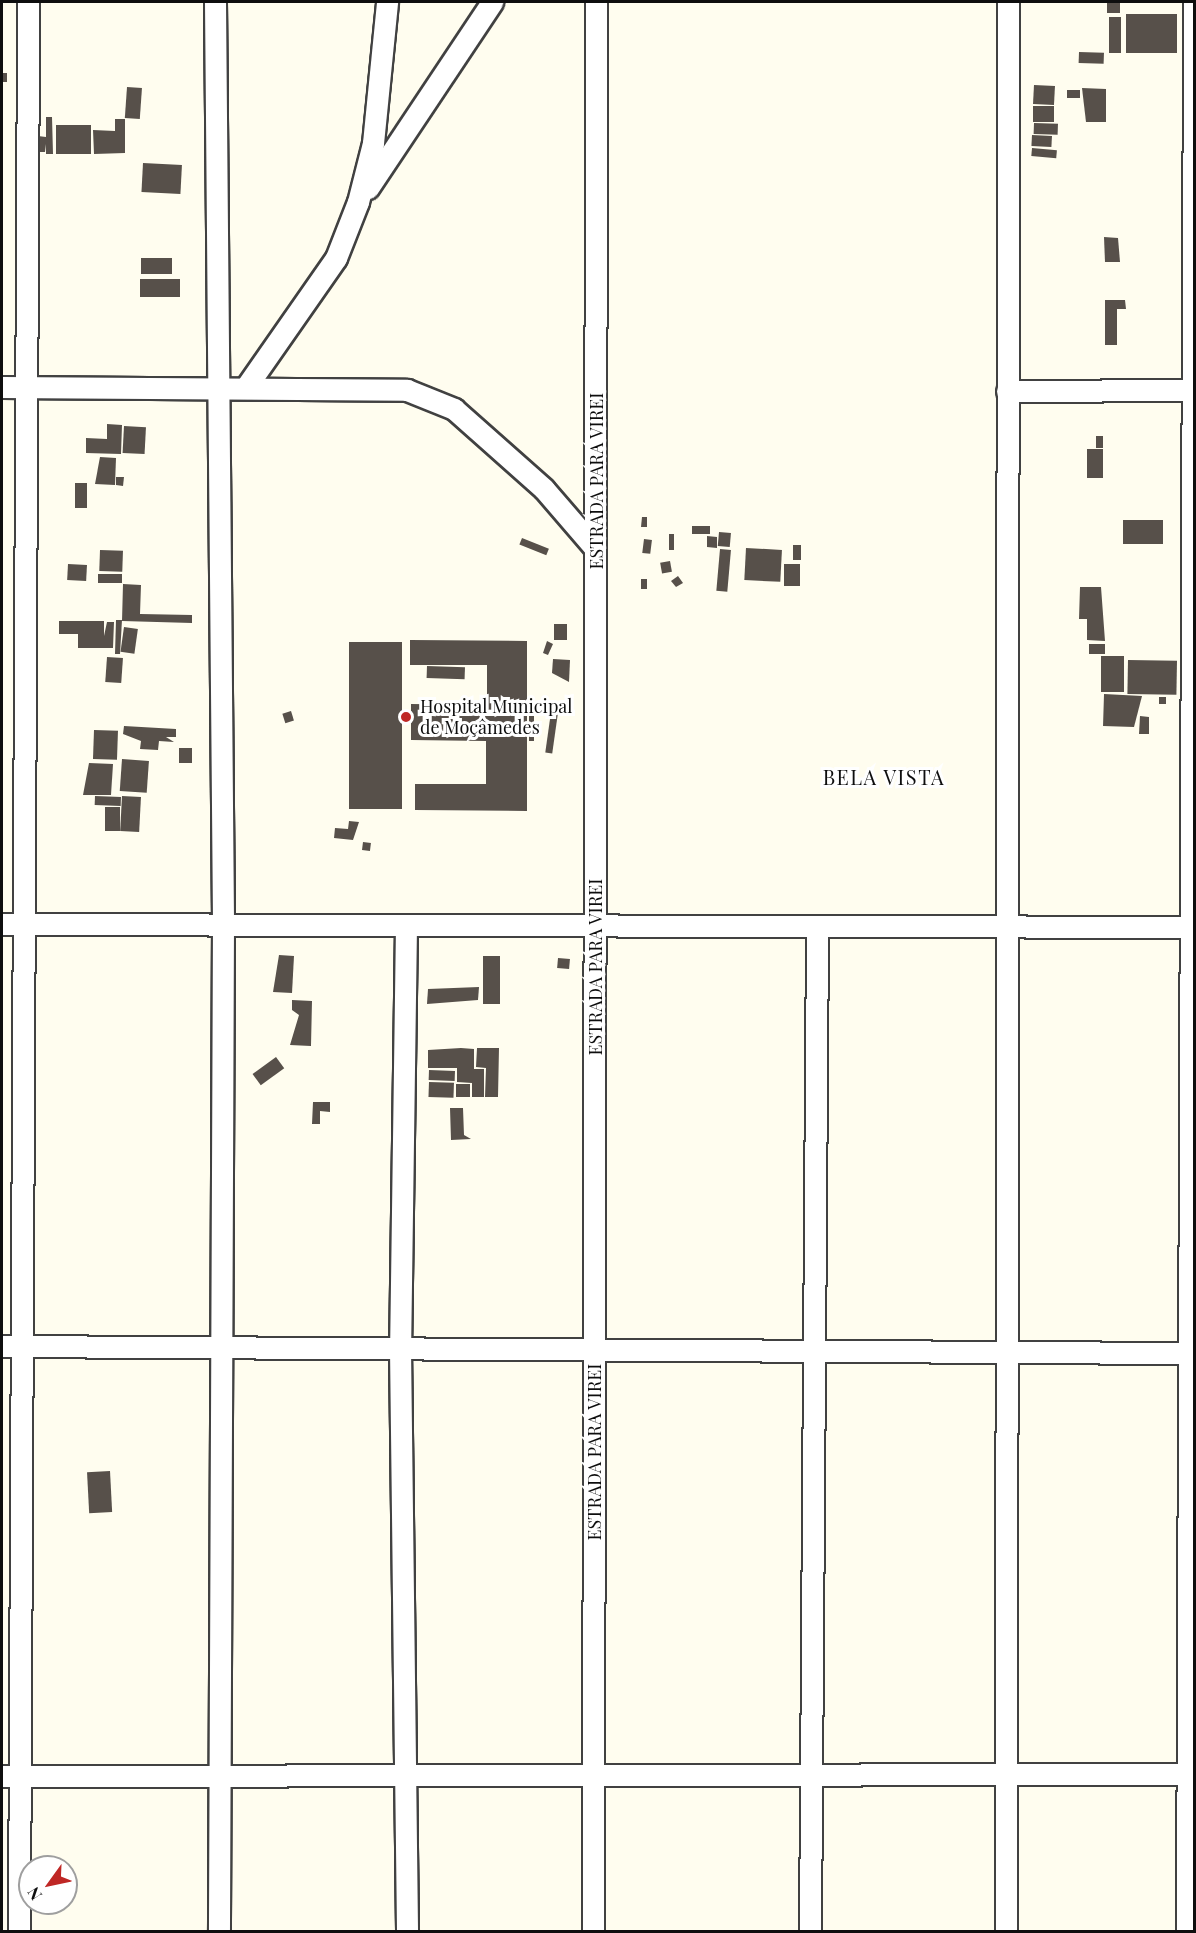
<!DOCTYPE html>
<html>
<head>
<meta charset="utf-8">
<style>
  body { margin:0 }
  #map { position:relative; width:1196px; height:1933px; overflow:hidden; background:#fffdef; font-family:"Playfair Display",serif }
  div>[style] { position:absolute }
  .building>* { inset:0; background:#57504a; transform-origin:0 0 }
  .roads { filter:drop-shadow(2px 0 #414141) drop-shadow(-2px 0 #414141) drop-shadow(0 2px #414141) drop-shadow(0 -2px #414141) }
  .minor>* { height:21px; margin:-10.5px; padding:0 10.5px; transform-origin:10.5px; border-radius:10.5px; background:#fff }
  .dots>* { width:16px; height:16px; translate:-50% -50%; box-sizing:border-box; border:3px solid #fff; border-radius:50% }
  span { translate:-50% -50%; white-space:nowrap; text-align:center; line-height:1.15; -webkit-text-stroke:6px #fff; paint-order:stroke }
  .street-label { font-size:18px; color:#0e0e0e }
  .poi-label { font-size:18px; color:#0e0e0e }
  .left { translate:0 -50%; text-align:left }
  .neighbourhood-label { font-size:20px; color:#0e0e0e; letter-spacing:1.5px }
  .frame { position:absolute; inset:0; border:3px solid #0e0e0e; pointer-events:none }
  .north { position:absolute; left:18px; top:1855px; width:60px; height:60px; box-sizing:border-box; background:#fff; border:2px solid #9f9f9f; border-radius:50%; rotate:237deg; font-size:16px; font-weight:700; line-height:24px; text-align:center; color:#0e0e0e }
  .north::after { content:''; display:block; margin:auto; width:21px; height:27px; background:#bf2725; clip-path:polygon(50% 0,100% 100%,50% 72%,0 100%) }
</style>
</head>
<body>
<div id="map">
  <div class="building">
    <div style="left:1107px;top:2px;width:13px;height:11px"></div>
    <div style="left:1126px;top:14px;width:51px;height:39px"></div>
    <div style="left:1109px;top:17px;width:12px;height:36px"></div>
    <div style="left:1079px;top:52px;width:25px;height:11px;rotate:2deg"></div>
    <div style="left:2px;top:73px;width:5px;height:9px"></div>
    <div style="left:1034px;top:85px;width:21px;height:19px;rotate:3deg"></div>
    <div style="left:127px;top:87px;width:15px;height:31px;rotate:4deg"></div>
    <div style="clip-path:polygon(1082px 88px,1106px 89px,1106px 122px,1086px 122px)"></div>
    <div style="left:1067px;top:90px;width:13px;height:8px"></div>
    <div style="left:1033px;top:106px;width:21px;height:16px"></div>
    <div style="clip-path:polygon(46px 117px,52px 117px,53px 154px,46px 154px,46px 144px,45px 152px,38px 152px,38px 136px,46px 137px)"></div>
    <div style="clip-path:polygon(115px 119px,125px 119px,125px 153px,94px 154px,93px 130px,115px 131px)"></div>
    <div style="left:1034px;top:123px;width:24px;height:11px;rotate:2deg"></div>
    <div style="left:56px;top:125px;width:35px;height:29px"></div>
    <div style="left:1032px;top:135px;width:20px;height:11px;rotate:3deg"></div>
    <div style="left:1032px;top:148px;width:25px;height:8px;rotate:5deg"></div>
    <div style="left:143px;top:163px;width:39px;height:29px;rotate:3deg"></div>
    <div style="clip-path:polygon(1104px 237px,1118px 238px,1120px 262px,1105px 262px)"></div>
    <div style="left:172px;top:258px;width:16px;height:31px;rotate:90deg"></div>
    <div style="left:140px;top:279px;width:40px;height:18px"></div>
    <div style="clip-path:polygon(1105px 300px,1125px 300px,1126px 309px,1117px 309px,1117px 345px,1105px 345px)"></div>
    <div style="clip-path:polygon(107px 424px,122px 425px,121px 454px,86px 453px,86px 438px,107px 439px)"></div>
    <div style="left:124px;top:426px;width:22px;height:27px;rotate:3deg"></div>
    <div style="left:1096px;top:436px;width:7px;height:12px"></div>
    <div style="left:1087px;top:449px;width:16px;height:29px"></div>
    <div style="clip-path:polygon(100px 457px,116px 458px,115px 485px,95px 484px)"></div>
    <div style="clip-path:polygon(116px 477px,124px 477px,123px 486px,116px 485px)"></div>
    <div style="left:75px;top:483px;width:12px;height:25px"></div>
    <div style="clip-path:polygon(642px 517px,647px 517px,647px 527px,641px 527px)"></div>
    <div style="left:1123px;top:520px;width:40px;height:24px"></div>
    <div style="left:692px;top:526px;width:18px;height:8px"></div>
    <div style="left:719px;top:532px;width:12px;height:14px;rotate:5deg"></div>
    <div style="left:669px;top:534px;width:5px;height:16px"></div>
    <div style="clip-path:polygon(707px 536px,717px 537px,717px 548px,707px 547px)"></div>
    <div style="left:522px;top:538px;width:29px;height:7px;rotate:22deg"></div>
    <div style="left:644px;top:539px;width:8px;height:14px;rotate:7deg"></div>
    <div style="left:793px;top:545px;width:8px;height:15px"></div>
    <div style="left:746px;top:548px;width:36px;height:32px;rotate:3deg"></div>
    <div style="left:720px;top:549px;width:11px;height:42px;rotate:5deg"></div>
    <div style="left:100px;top:550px;width:23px;height:21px;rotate:2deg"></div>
    <div style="left:670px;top:561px;width:11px;height:10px;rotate:80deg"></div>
    <div style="left:68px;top:564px;width:19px;height:16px;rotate:3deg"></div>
    <div style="left:784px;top:564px;width:16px;height:22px"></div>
    <div style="left:98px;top:574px;width:24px;height:9px"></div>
    <div style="clip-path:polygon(678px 576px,683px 583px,676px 587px,671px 581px)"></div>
    <div style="left:641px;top:579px;width:6px;height:10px"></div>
    <div style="clip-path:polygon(123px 584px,141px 585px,140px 614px,192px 615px,192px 623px,122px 621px)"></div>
    <div style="clip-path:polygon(1080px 587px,1101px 587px,1105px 641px,1087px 640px,1087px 619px,1079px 619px)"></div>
    <div style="clip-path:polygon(116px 620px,122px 620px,120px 654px,115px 654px)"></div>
    <div style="clip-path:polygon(59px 621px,104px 621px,104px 636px,107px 622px,114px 622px,113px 648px,78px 648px,78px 634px,59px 634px)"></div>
    <div style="left:554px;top:624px;width:13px;height:16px"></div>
    <div style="left:124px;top:627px;width:14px;height:25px;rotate:8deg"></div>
    <div style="clip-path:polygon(410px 640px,527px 641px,527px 811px,415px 810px,415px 784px,486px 784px,486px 741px,411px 740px,411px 704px,487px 705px,487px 665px,410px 665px)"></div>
    <div style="clip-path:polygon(547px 641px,553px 644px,548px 655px,543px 653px)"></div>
    <div style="left:349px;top:642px;width:53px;height:167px"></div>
    <div style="left:1089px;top:644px;width:16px;height:10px"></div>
    <div style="left:1101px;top:656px;width:23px;height:36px"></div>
    <div style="left:107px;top:657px;width:16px;height:25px;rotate:4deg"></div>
    <div style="clip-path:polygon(553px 659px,570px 660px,569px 682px,552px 673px)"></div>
    <div style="left:1128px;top:660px;width:49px;height:34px;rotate:1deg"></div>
    <div style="left:427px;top:666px;width:38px;height:12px;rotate:2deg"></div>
    <div style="clip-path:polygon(1104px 694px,1142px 696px,1134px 727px,1103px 726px)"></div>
    <div style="left:1159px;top:697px;width:7px;height:7px"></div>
    <div style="left:291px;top:711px;width:10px;height:9px;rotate:73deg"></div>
    <div style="left:529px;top:711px;width:5px;height:30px"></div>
    <div style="left:551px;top:712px;width:7px;height:41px;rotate:8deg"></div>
    <div style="clip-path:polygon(1140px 716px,1149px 717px,1149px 734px,1139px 734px)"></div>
    <div style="clip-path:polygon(124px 726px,176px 729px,176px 737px,166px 737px,174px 742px,159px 741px,158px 750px,140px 749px,141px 741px,123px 734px)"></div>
    <div style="left:94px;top:730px;width:24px;height:29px;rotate:2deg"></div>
    <div style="left:179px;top:748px;width:13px;height:15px"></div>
    <div style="left:122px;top:759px;width:27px;height:32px;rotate:4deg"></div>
    <div style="clip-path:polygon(89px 763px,113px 764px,111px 795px,83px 795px)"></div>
    <div style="left:95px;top:796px;width:26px;height:9px;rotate:2deg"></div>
    <div style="left:122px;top:796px;width:19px;height:35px;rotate:3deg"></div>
    <div style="left:105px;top:807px;width:15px;height:24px"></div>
    <div style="clip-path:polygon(349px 821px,359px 822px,353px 840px,334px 838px,335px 828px,348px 829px)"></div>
    <div style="left:363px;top:842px;width:8px;height:8px;rotate:7deg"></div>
    <div style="clip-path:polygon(279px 955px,294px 956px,292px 993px,273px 992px)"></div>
    <div style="left:483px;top:956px;width:17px;height:48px"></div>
    <div style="left:558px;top:958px;width:12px;height:10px;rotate:5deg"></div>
    <div style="clip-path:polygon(479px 987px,478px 1000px,427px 1004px,428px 989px)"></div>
    <div style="clip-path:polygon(292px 1000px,312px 1001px,311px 1046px,290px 1045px,299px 1015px,292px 1010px)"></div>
    <div style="clip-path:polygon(461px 1048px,474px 1049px,474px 1069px,484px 1069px,484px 1097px,472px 1097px,472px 1083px,457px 1082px,457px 1068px,428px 1068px,428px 1050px)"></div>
    <div style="clip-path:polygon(477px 1048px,499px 1048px,498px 1097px,485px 1097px,486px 1068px,476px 1067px)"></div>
    <div style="left:276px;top:1057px;width:14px;height:29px;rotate:54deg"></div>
    <div style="left:429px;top:1070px;width:26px;height:10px;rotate:2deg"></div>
    <div style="left:429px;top:1082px;width:25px;height:15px;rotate:2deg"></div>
    <div style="left:456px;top:1084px;width:14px;height:13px"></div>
    <div style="clip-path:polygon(313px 1102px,330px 1102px,330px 1112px,320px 1111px,320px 1124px,312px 1124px)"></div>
    <div style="clip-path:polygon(450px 1108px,463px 1108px,464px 1135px,471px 1139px,451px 1140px)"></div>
    <div style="left:110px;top:1471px;width:41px;height:23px;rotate:87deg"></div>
  </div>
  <div class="roads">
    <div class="minor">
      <div style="left:215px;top:2px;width:922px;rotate:89.5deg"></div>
      <div style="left:223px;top:924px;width:1008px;rotate:90.23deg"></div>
      <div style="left:368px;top:188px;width:224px;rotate:-56.3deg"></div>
      <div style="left:2px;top:387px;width:405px;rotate:0.4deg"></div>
      <div style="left:407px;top:390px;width:51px;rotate:22deg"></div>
      <div style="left:454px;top:409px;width:120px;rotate:41.6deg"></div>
      <div style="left:544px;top:489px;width:78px;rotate:49.2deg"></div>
      <div style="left:246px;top:387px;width:157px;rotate:-55.1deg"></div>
      <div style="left:336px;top:258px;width:60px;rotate:-68.6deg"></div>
      <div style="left:358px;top:202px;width:61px;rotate:-75.7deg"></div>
      <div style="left:373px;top:143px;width:142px;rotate:-84.3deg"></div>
      <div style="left:1007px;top:391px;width:187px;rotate:-0.3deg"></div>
      <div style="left:2px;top:924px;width:1192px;rotate:0.14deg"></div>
      <div style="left:406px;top:925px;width:423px;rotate:90.8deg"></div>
      <div style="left:400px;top:1348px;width:584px;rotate:89.31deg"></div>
      <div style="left:2px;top:1346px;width:1192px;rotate:0.34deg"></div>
      <div style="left:2px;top:1776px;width:1192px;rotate:-0.1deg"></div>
      <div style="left:19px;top:1932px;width:1930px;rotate:-89.73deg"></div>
      <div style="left:593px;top:1932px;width:1930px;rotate:-89.91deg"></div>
      <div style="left:810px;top:1932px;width:1006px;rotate:-89.6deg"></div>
      <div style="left:1006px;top:1932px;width:1930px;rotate:-89.94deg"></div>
      <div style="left:1187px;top:1932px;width:1930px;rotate:-89.79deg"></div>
    </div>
  </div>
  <div class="dots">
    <div style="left:406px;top:717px;background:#bf2725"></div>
  </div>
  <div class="street-label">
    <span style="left:596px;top:481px;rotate:-90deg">ESTRADA PARA VIREI</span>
    <span style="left:595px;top:967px;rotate:-90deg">ESTRADA PARA VIREI</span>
    <span style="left:594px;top:1452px;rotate:-90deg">ESTRADA PARA VIREI</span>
  </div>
  <div class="poi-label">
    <span class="left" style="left:420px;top:717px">Hospital Municipal<br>de Moçâmedes</span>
  </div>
  <div class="neighbourhood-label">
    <span style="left:884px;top:776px">BELA VISTA</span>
  </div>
  <div class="frame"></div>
  <div class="north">N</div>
</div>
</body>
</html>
